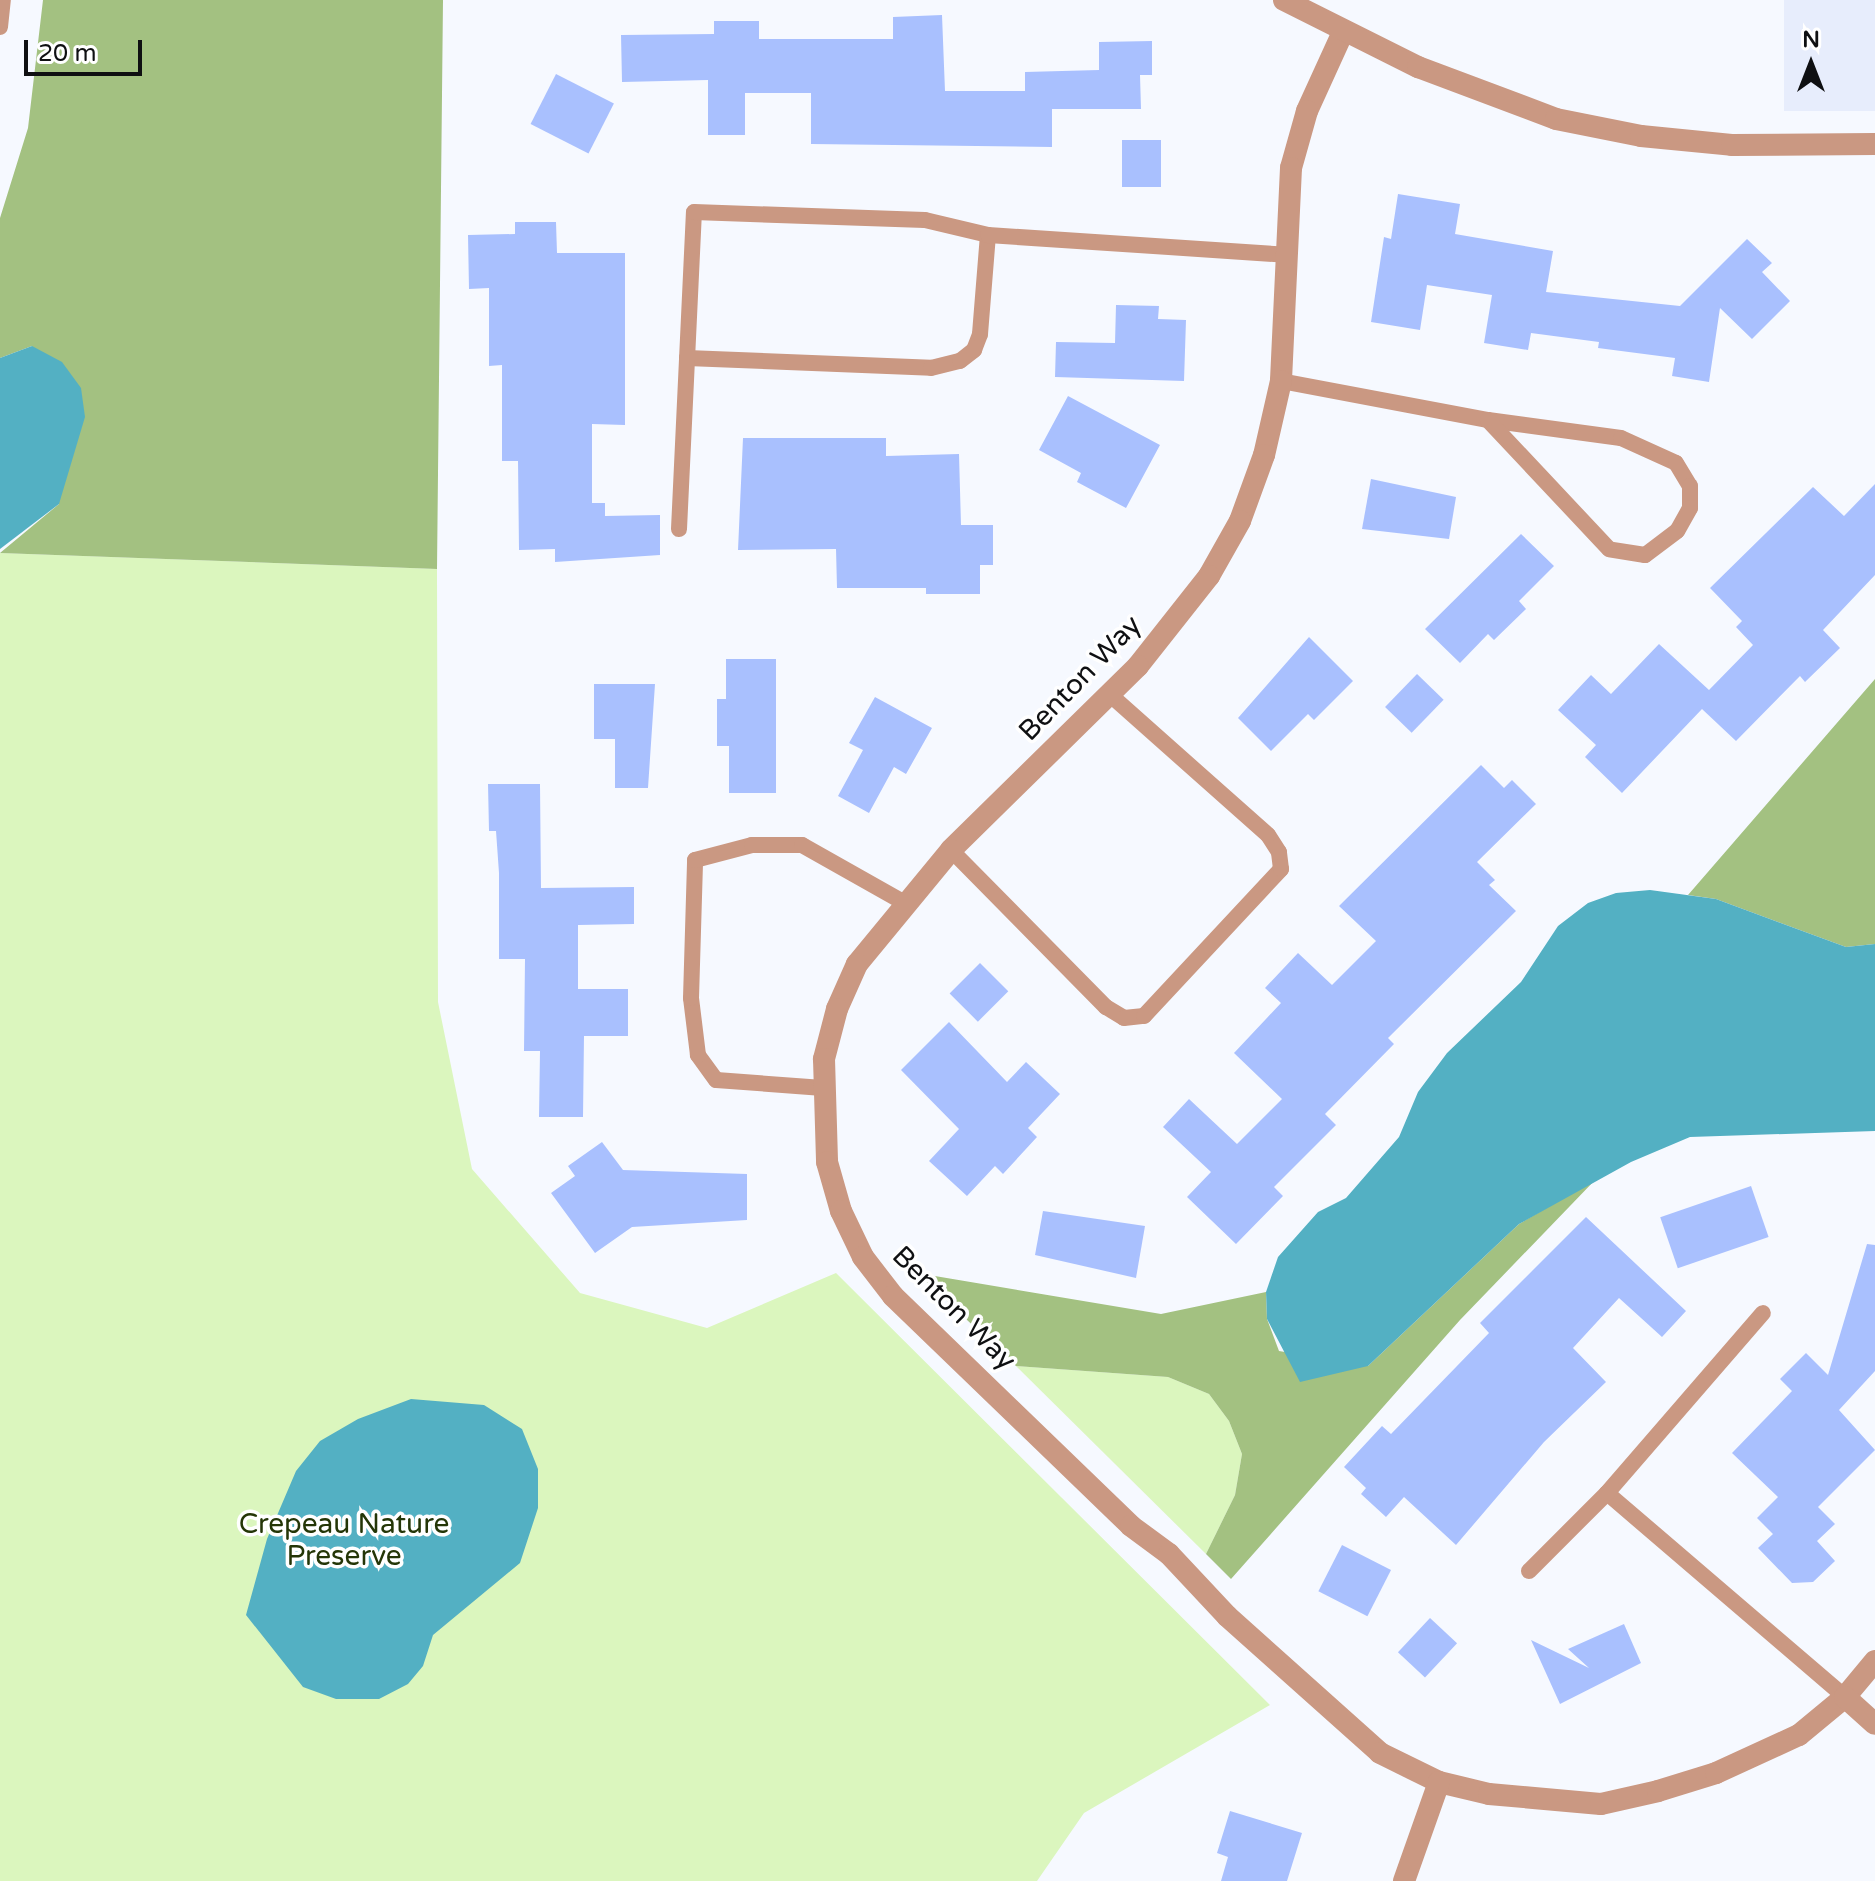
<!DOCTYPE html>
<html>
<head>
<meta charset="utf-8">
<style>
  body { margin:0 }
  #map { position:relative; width:1875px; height:1881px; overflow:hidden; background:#f6f9ff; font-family:"Varela Round",sans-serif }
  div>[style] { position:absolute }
  .built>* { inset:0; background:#e7edfc; transform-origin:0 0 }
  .green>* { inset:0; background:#dbf6be }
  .forest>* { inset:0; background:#a3c181 }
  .water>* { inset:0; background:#53b0c3 }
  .building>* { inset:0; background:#a9c0fe; transform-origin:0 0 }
  .service>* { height:16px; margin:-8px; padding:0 8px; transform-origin:8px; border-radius:8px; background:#ca9882 }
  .minor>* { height:22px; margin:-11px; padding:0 11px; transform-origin:11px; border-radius:11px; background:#ca9882 }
  .tertiary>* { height:22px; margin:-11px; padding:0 11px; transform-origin:11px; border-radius:11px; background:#ca9882 }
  span { translate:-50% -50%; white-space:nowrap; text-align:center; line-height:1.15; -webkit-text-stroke:7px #fff; paint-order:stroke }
  .street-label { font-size:28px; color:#0f1012 }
  .park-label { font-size:28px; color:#243607 }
  .north { position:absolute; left:1771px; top:24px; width:80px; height:80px; -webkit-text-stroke:6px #fff; paint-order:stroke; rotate:0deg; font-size:22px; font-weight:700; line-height:32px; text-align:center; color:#0f1012 }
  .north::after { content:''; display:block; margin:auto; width:28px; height:36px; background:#0f1012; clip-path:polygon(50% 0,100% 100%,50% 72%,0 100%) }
  .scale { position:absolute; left:24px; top:40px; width:118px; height:36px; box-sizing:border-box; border:4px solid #0f1012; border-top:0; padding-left:10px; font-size:24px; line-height:28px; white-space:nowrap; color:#0f1012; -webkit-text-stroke:6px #fff; paint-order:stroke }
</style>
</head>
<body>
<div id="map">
  <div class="built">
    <div style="left:1784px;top:0;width:91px;height:111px"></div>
  </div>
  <div class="green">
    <div style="clip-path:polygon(0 553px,437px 569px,438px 1002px,472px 1169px,580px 1293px,707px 1328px,836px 1273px,1270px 1705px,1084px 1813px,1037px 1881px,0 1881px)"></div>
    <div style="clip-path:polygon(1016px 1366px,1168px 1377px,1209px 1394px,1229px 1421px,1242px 1454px,1235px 1495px,1206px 1554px)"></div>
  </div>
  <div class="forest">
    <div style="clip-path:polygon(43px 0,443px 0,437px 569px,0 553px,59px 504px,32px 346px,0 358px,0 218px,28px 128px)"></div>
    <div style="clip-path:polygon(1875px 679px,1875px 944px,1846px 947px,1716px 899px,1688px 895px)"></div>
    <div style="clip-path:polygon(1596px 1179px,1460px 1320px,1231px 1579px,1206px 1554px,1235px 1495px,1242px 1454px,1229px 1421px,1209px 1394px,1168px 1377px,1016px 1366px,917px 1273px,1161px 1314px,1266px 1292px,1267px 1319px,1279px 1351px,1368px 1366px,1519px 1224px)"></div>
  </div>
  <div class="water">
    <div style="clip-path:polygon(32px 346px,62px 362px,81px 388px,85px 417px,59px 504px,0 549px,0 358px)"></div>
    <div style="clip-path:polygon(1650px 890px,1716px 899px,1846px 947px,1875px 944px,1875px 1131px,1690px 1137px,1631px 1162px,1519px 1224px,1368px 1366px,1300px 1382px,1267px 1319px,1266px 1292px,1278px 1257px,1318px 1212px,1346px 1198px,1399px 1137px,1418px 1092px,1447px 1053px,1521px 982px,1558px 926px,1588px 903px,1616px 893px)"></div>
    <div style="clip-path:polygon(411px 1399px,484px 1405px,522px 1429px,538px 1469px,538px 1508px,520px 1563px,433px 1635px,423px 1666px,408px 1684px,379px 1699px,336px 1699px,303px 1687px,246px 1615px,267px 1539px,296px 1471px,320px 1441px,358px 1419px)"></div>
  </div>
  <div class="building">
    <div style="clip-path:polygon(942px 15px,945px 91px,1025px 91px,1025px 72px,1099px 70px,1099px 42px,1152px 41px,1152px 75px,1140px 75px,1141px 109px,1052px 109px,1052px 147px,811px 144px,811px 93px,745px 93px,745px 135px,708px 135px,708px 80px,622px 82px,621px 35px,714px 34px,714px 21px,759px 21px,759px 39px,893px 39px,893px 17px)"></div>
    <div style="left:556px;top:74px;width:65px;height:56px;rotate:27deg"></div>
    <div style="left:1122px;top:140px;width:39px;height:47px"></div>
    <div style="clip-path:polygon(1398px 194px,1460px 204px,1455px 234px,1553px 251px,1546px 292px,1680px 306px,1747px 239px,1772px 263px,1762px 272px,1790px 301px,1752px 339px,1720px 308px,1709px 382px,1672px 376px,1675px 358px,1598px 348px,1599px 342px,1531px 333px,1528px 350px,1484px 343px,1492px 295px,1427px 285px,1420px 330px,1371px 322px,1384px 237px,1391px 239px)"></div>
    <div style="clip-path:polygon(515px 222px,556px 222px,557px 253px,625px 253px,625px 425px,592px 424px,592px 503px,605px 503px,605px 516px,660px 515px,660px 555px,555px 562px,555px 549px,519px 550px,518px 461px,502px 461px,502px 365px,489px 366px,489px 288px,469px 289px,468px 235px,515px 234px)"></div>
    <div style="clip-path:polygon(1116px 305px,1159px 306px,1158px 319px,1186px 320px,1184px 381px,1055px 377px,1056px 342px,1115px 343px)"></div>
    <div style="clip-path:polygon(1068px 396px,1160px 445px,1126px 508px,1077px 482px,1081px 473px,1039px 450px)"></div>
    <div style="clip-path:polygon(743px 438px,886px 438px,886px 456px,959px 454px,961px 525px,993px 525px,993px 565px,980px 565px,980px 594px,926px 594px,926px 588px,837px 588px,836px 549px,738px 550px)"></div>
    <div style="clip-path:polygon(1371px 479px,1456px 497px,1449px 539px,1362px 529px)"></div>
    <div style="clip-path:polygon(1875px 484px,1875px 575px,1823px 630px,1840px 648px,1805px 682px,1800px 676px,1736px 741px,1702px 709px,1622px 793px,1585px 757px,1596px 745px,1558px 710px,1591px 675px,1611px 694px,1659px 644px,1709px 690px,1753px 645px,1736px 627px,1742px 621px,1710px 588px,1813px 487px,1844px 516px)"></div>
    <div style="clip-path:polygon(1521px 534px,1554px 566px,1519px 601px,1526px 609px,1494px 640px,1488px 634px,1460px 663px,1425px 629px)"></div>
    <div style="clip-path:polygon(1309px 637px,1353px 681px,1314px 720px,1308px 714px,1271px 751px,1238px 718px)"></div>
    <div style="clip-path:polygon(726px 659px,776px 659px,776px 793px,729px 793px,729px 746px,717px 746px,717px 699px,726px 699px)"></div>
    <div style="left:1417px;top:674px;width:37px;height:46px;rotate:44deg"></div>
    <div style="clip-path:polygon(594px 684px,655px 684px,648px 788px,615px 788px,615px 739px,594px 739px)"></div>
    <div style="clip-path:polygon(875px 697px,932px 728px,906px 774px,894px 767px,869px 813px,838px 796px,863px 750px,849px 743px)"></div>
    <div style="clip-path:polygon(1481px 765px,1504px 788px,1512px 780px,1536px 804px,1477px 862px,1495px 880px,1489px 885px,1516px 911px,1388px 1038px,1394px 1044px,1325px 1114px,1336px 1125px,1274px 1187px,1283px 1196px,1236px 1244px,1187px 1197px,1211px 1172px,1163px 1127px,1189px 1099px,1237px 1144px,1282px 1099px,1234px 1053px,1281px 1003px,1265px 988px,1298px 953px,1332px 985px,1376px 941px,1339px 906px)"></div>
    <div style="clip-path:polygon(488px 784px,540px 784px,541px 888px,634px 887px,634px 924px,578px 925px,578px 989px,628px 989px,628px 1036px,584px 1036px,583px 1117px,539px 1117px,540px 1051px,524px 1051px,525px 959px,499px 959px,499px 873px,496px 831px,489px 831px)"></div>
    <div style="left:980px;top:963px;width:40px;height:43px;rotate:45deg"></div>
    <div style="clip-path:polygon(949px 1022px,1007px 1082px,1026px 1062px,1060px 1094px,1028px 1128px,1037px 1137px,1003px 1174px,995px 1166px,967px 1196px,929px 1161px,959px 1129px,901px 1070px)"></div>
    <div style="clip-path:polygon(602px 1142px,623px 1170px,747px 1174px,747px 1220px,632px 1227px,595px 1253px,551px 1193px,575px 1176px,568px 1166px)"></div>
    <div style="left:1751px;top:1186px;width:54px;height:96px;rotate:71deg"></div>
    <div style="clip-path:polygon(1043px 1211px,1145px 1226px,1136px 1278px,1035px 1255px)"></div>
    <div style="clip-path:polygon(1586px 1217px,1686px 1311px,1662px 1337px,1619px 1298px,1573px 1348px,1606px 1382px,1544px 1442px,1456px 1545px,1404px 1497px,1386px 1517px,1361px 1494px,1366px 1488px,1344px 1467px,1382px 1426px,1391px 1434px,1489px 1333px,1480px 1323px)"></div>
    <div style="clip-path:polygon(1867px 1244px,1875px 1245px,1875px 1371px,1839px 1410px,1875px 1450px,1818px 1507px,1835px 1524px,1817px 1541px,1835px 1561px,1813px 1582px,1792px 1583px,1758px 1548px,1773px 1534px,1757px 1518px,1778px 1497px,1732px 1453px,1792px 1391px,1780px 1379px,1806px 1353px,1828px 1375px)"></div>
    <div style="left:1342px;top:1545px;width:55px;height:52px;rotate:27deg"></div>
    <div style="left:1430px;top:1618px;width:37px;height:47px;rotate:43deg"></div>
    <div style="clip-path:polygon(1624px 1624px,1641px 1663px,1560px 1704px,1531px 1640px,1589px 1668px,1568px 1649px)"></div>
    <div style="clip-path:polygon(1230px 1811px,1302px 1833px,1287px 1881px,1221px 1881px,1228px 1857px,1217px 1853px)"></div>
  </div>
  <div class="service">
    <div style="left:0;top:27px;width:27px;rotate:-84deg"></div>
    <div style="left:687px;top:358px;width:244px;rotate:2.3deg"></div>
    <div style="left:931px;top:368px;width:30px;rotate:-14deg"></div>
    <div style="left:960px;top:361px;width:18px;rotate:-38deg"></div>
    <div style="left:974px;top:350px;width:17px;rotate:-69deg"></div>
    <div style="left:980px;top:334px;width:99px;rotate:-85.4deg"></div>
    <div style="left:1281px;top:381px;width:211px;rotate:10.7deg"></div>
    <div style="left:1488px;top:420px;width:134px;rotate:7.7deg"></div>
    <div style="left:1621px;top:438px;width:60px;rotate:24.4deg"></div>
    <div style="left:1676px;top:463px;width:27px;rotate:59deg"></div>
    <div style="left:1690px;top:486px;width:22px;rotate:90deg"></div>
    <div style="left:1690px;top:508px;width:26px;rotate:119deg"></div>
    <div style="left:1677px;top:531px;width:40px;rotate:143deg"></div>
    <div style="left:1645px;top:555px;width:36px;rotate:-171deg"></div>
    <div style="left:1609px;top:549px;width:177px;rotate:-133.2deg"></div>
    <div style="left:679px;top:529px;width:317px;rotate:-87.3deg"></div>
    <div style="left:694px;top:212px;width:231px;rotate:2deg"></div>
    <div style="left:925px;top:220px;width:65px;rotate:13.4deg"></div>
    <div style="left:988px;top:235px;width:299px;rotate:3.8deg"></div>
    <div style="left:951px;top:850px;width:221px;rotate:45.4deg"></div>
    <div style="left:1106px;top:1007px;width:21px;rotate:31deg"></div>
    <div style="left:1124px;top:1018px;width:20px;rotate:-6deg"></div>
    <div style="left:1144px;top:1016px;width:201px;rotate:-47deg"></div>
    <div style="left:1281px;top:869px;width:17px;rotate:-97deg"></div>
    <div style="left:1279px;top:852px;width:20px;rotate:-123deg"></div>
    <div style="left:1268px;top:835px;width:213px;rotate:-138.4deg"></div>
    <div style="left:823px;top:1088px;width:107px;rotate:-175.7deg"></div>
    <div style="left:716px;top:1080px;width:31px;rotate:-126deg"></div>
    <div style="left:698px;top:1055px;width:57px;rotate:-97deg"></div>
    <div style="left:691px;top:998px;width:138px;rotate:-88.3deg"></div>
    <div style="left:695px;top:860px;width:59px;rotate:-14.7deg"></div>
    <div style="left:752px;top:845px;width:50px"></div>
    <div style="left:802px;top:845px;width:116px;rotate:29.4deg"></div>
    <div style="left:1607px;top:1493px;width:313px;rotate:40.6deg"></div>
    <div style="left:1529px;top:1571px;width:110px;rotate:-45deg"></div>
    <div style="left:1607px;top:1493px;width:238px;rotate:-49.1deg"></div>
  </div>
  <div class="minor">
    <div style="left:1343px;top:32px;width:87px;rotate:114.5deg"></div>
    <div style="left:1307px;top:111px;width:59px;rotate:105.7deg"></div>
    <div style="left:1291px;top:168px;width:213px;rotate:92.7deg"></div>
    <div style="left:1281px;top:381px;width:76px;rotate:102.9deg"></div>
    <div style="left:1264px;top:455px;width:70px;rotate:110deg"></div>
    <div style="left:1240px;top:521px;width:63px;rotate:119.4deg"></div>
    <div style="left:1209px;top:576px;width:115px;rotate:128.3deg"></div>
    <div style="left:1138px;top:666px;width:262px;rotate:135.5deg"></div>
    <div style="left:951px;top:850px;width:148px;rotate:129.5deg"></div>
    <div style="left:857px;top:964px;width:49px;rotate:114deg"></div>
    <div style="left:837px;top:1009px;width:52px;rotate:104.6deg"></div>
    <div style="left:824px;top:1059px;width:103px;rotate:88.3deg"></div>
    <div style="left:827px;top:1162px;width:51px;rotate:74.1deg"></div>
    <div style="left:841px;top:1211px;width:51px;rotate:64.4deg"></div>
    <div style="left:863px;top:1257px;width:49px;rotate:52.4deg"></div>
    <div style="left:893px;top:1296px;width:331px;rotate:44deg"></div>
    <div style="left:1131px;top:1526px;width:47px;rotate:36.4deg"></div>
    <div style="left:1169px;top:1554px;width:85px;rotate:46.9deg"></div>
    <div style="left:1227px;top:1616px;width:205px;rotate:41.8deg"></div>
    <div style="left:1380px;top:1753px;width:66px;rotate:26.2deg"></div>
    <div style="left:1439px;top:1782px;width:51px;rotate:13.5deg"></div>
    <div style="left:1489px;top:1794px;width:112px;rotate:5.1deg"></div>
    <div style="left:1601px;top:1804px;width:58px;rotate:-12.8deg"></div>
    <div style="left:1658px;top:1791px;width:61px;rotate:-17.2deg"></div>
    <div style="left:1716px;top:1773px;width:91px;rotate:-24.6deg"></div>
    <div style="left:1799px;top:1735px;width:60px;rotate:-39.6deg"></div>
    <div style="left:1845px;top:1697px;width:47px;rotate:-50.2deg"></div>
    <div style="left:1845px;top:1697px;width:40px;rotate:42deg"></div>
    <div style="left:1404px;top:1881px;width:105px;rotate:-70.5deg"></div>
  </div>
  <div class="tertiary">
    <div style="left:1284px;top:0;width:150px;rotate:26.6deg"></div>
    <div style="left:1418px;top:67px;width:147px;rotate:20.6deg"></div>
    <div style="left:1556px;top:119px;width:87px;rotate:11.3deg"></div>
    <div style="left:1641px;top:136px;width:91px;rotate:5.6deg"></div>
    <div style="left:1732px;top:145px;width:143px;rotate:-0.4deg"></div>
  </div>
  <div class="street-label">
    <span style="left:1080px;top:678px;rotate:-46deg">Benton Way</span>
    <span style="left:954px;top:1308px;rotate:45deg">Benton Way</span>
  </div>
  <div class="park-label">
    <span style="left:344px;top:1540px">Crepeau Nature<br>Preserve</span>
  </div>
  <div class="north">N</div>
  <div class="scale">20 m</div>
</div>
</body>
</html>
